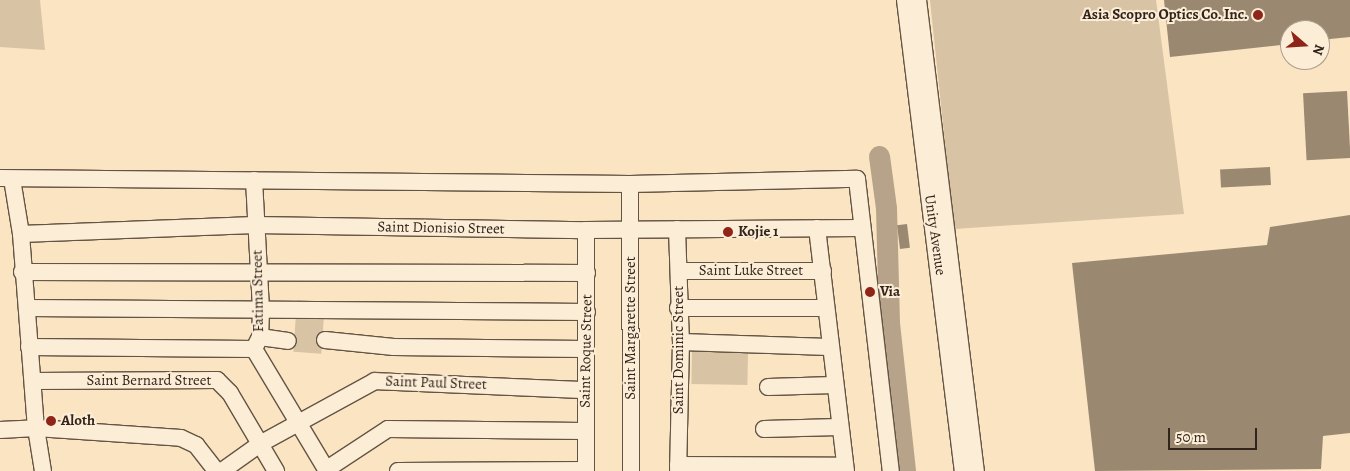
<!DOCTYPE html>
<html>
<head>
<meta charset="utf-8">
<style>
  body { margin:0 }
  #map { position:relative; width:1350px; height:471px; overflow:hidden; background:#fbe4c1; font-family:Alegreya,serif }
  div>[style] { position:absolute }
  .green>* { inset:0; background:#d9c3a5; transform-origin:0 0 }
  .river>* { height:21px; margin:-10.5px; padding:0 10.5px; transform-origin:10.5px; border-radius:10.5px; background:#b6a389 }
  .building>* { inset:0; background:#9a8871; transform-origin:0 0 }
  .roads { filter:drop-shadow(1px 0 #645444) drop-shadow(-1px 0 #645444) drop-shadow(0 1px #645444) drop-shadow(0 -1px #645444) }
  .minor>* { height:16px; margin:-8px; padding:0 8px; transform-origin:8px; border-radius:8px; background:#fcedd7 }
  .dots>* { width:14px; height:14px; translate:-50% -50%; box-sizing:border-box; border:2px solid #fcedd7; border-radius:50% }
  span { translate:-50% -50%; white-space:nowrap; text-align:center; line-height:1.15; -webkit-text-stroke:4px #fcedd7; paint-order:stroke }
  .poi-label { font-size:15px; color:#31241b; font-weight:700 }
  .right { translate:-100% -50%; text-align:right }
  .left { translate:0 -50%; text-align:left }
  .street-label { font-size:15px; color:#31241b }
  .north { position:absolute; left:1280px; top:20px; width:50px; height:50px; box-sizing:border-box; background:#fcedd7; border:1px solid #ab9d8c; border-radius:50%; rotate:109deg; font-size:14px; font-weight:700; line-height:20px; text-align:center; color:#31241b }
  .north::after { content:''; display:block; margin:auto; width:18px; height:22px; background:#8f2418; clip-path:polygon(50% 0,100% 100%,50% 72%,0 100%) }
  .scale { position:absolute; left:1168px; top:428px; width:89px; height:22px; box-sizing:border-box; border:2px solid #31241b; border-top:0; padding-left:6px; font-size:15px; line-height:18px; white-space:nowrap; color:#31241b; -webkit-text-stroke:4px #fcedd7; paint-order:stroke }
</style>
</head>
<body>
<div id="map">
  <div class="green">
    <div style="clip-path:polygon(0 0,40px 0,45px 50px,0 47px)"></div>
    <div style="clip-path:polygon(930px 0,1156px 0,1184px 214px,954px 229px)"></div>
    <div style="left:297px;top:300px;width:28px;height:52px;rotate:4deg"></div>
    <div style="left:692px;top:351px;width:56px;height:33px;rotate:1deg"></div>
  </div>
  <div class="river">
    <div style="left:879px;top:156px;width:52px;rotate:82.3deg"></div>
    <div style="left:886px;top:208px;width:115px;rotate:88.5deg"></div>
    <div style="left:889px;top:323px;width:149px;rotate:83.8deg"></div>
  </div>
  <div class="building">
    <div style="clip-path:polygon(1164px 0,1350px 0,1350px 37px,1320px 40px,1320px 30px,1290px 30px,1290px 44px,1170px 57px)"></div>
    <div style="left:1347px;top:91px;width:67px;height:44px;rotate:87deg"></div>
    <div style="left:1270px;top:167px;width:18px;height:50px;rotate:87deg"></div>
    <div style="clip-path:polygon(1350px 215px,1350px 433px,1323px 436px,1321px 469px,1095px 471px,1072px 263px,1267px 245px,1270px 227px)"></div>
    <div style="left:907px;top:224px;width:24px;height:10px;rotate:83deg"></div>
  </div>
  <div class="roads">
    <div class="minor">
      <div style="left:905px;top:0;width:475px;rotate:83deg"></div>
      <div style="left:918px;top:0;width:475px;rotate:83deg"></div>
      <div style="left:0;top:178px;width:630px;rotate:0.55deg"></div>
      <div style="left:630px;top:184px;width:227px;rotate:-1.3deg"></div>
      <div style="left:857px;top:179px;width:294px;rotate:83.4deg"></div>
      <div style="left:12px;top:179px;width:56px;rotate:80.7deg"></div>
      <div style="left:21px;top:234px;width:195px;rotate:85.6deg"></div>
      <div style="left:36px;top:428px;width:44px;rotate:80.8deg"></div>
      <div style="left:254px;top:180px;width:131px;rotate:86.9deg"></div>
      <div style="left:261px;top:311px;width:26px;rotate:92deg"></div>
      <div style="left:260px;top:337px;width:13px;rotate:117deg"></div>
      <div style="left:630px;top:184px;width:287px;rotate:89.8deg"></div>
      <div style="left:817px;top:228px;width:245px;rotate:83.2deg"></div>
      <div style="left:677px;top:229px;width:113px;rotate:88deg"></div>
      <div style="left:681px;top:342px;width:129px;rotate:91.3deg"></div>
      <div style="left:21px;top:234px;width:234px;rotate:-2.2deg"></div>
      <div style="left:255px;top:225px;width:331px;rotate:0.9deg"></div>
      <div style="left:586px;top:230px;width:275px;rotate:-0.4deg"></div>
      <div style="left:679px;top:271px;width:144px"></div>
      <div style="left:22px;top:272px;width:565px;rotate:0.1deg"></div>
      <div style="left:28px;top:308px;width:559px;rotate:0.41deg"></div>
      <div style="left:678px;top:308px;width:148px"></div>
      <div style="left:260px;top:337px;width:28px;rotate:8deg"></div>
      <div style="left:325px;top:340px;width:69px;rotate:5.8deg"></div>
      <div style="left:394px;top:347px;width:192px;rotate:0.6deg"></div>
      <div style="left:681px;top:342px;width:148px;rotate:1.9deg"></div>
      <div style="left:29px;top:347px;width:225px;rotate:0.5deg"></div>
      <div style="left:254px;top:349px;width:142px;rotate:59.1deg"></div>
      <div style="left:33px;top:381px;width:184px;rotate:-0.3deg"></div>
      <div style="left:217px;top:380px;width:18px;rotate:45deg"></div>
      <div style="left:230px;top:393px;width:91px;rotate:59.5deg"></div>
      <div style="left:768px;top:387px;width:66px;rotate:-1.7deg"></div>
      <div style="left:764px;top:429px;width:75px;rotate:-1.5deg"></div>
      <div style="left:0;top:430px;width:36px;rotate:-3deg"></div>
      <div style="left:36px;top:428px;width:145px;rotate:3.9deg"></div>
      <div style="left:181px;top:438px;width:17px;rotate:25deg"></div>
      <div style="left:196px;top:445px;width:33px;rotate:52deg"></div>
      <div style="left:678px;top:465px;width:167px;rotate:0.3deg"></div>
      <div style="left:327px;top:469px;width:73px;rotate:-33.3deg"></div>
      <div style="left:388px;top:429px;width:196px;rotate:0.6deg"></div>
      <div style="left:222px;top:471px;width:47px;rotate:-35.4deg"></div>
      <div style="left:260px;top:444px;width:131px;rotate:-28.7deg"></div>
      <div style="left:375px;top:381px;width:210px;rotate:2.5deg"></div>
      <div style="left:398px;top:471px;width:188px;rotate:-0.3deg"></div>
      <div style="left:586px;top:471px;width:241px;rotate:-90deg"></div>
    </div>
  </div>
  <div class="dots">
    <div style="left:1258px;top:15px;background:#8f2418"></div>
    <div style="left:728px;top:232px;background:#8f2418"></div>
    <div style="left:870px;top:292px;background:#8f2418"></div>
    <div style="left:51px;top:421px;background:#8f2418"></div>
  </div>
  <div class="poi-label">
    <span class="right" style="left:1248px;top:15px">Asia Scopro Optics Co. Inc.</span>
    <span class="left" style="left:738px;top:232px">Kojie 1</span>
    <span class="left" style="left:880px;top:292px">Via</span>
    <span class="left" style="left:61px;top:421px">Aloth</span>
  </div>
  <div class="street-label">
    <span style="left:441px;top:228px;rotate:1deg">Saint Dionisio Street</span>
    <span style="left:935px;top:235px;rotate:82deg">Unity Avenue</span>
    <span style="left:751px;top:271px">Saint Luke Street</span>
    <span style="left:258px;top:291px;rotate:-91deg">Fatima Street</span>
    <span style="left:631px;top:328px;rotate:-90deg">Saint Margarette Street</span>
    <span style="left:679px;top:350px;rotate:-90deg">Saint Dominic Street</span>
    <span style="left:586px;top:351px;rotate:-89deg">Saint Roque Street</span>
    <span style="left:149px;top:381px">Saint Bernard Street</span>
    <span style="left:436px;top:383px;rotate:2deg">Saint Paul Street</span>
  </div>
  <div class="north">N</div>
  <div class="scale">50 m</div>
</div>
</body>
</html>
